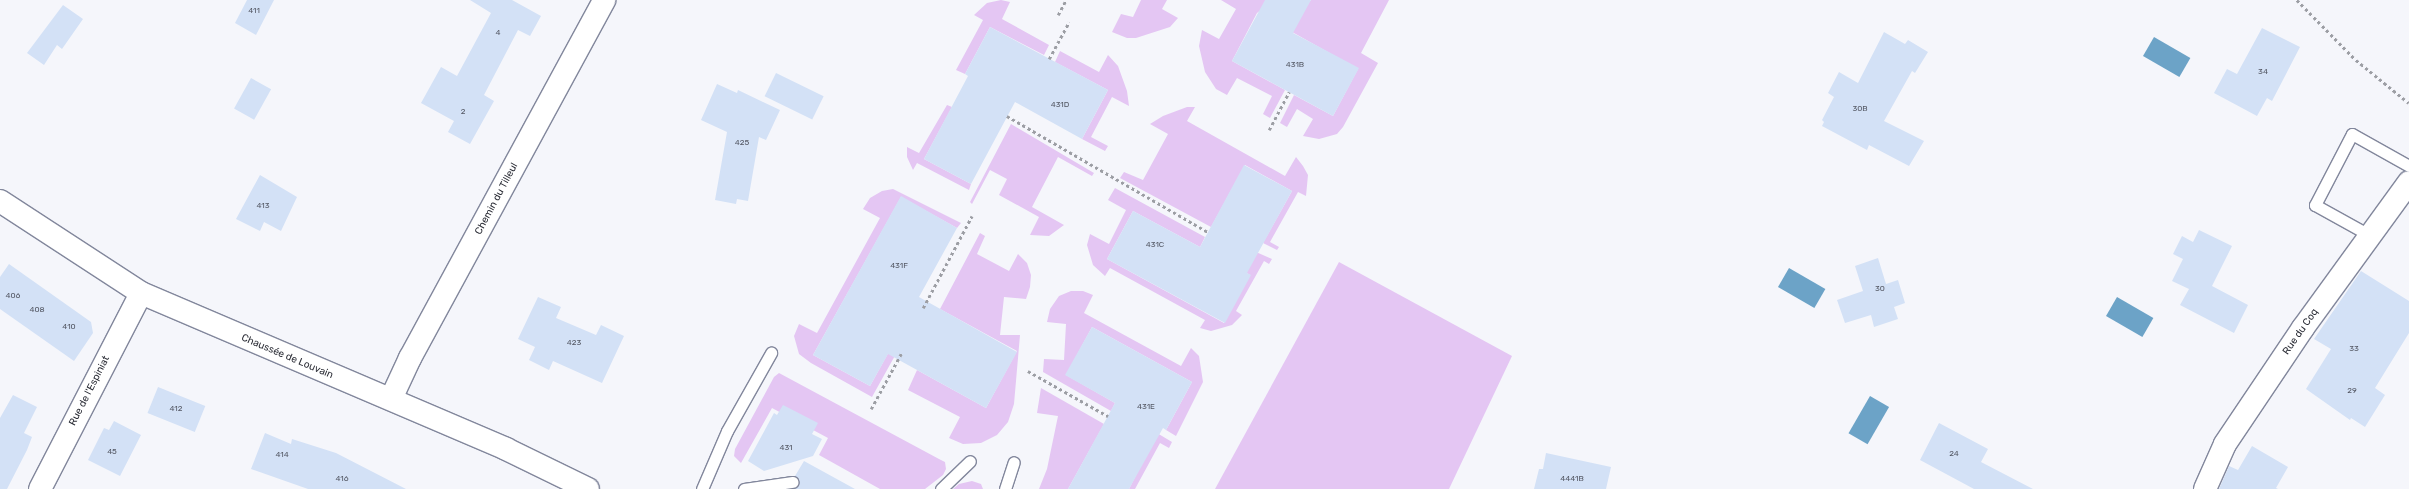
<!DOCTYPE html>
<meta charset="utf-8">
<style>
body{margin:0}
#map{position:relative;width:2409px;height:489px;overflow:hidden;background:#f5f6fb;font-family:Rubik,sans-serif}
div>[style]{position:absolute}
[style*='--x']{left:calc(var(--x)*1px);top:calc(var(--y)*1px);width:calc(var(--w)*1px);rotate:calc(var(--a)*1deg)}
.green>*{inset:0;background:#e4c6f3}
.water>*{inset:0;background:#6ca3c7;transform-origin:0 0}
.building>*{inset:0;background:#d3e1f6;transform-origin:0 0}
.path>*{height:2.5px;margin-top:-1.25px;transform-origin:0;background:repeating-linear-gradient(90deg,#9c9ea4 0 3px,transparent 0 6px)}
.roads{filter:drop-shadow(1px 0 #82879c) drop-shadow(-1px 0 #82879c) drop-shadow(0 1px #82879c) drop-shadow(0 -1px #82879c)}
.lane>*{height:11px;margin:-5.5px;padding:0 5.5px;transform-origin:5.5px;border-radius:5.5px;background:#fff}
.street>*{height:22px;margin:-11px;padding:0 11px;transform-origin:11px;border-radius:11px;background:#fff}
.secondary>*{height:22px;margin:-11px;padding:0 11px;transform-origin:11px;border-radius:11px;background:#fff}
span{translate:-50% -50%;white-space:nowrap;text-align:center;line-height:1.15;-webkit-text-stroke:3px #fff;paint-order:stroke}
.number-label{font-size:8px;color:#545864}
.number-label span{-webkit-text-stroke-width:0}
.street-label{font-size:10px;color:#292b34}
</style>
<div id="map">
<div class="green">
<div style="clip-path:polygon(1001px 0,1010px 2px,1002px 19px,1049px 45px,1044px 55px,990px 27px,965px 74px,956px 70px,983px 20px,974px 15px,987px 3px)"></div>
<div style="clip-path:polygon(1141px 0,1167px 0,1162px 9px,1178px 18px,1170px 27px,1136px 38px,1127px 38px,1112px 32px,1121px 14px,1133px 17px)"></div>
<div style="clip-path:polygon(1221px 0,1274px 0,1257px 13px,1232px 61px,1285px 90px,1270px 118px,1263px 114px,1272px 96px,1237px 78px,1227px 95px,1216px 89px,1205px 72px,1199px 46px,1202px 30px,1219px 39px,1236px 9px)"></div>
<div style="clip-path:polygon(1311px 0,1389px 0,1361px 53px,1378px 63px,1343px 127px,1337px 134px,1319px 139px,1303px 136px,1313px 119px,1297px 109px,1287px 127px,1280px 123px,1294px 95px,1333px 116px,1358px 69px,1285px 28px)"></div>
<div style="clip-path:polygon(1060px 51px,1099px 72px,1108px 55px,1118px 66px,1127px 91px,1129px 106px,1112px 97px,1091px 137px,1108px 146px,1105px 151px,1082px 139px,1108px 90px,1055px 62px)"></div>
<div style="clip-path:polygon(947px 105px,952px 107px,924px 159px,971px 184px,969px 190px,917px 163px,913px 170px,907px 157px,907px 147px,919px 153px)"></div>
<div style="clip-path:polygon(1187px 107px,1195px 107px,1187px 121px,1285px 176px,1296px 157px,1303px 166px,1308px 175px,1306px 196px,1298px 192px,1270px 242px,1279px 247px,1277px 250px,1263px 243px,1292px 191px,1245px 165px,1211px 227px,1120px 178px,1124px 172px,1143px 180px,1168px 134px,1150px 124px,1163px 116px)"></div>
<div style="clip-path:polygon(1011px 124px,1094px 173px,1092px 176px,1058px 157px,1032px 207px,1064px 225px,1049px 236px,1030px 235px,1039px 217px,999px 195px,1007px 179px,990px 170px,972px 204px,970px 202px)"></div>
<div style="clip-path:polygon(1115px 188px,1205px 237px,1200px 247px,1133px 211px,1107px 259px,1224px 323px,1250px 275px,1245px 272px,1256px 252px,1272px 259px,1269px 264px,1264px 261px,1236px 311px,1242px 315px,1232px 325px,1211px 331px,1200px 328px,1205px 320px,1110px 268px,1105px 276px,1093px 265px,1087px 245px,1090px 234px,1109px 244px,1126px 210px,1108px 200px)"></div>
<div style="clip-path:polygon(893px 189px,961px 223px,957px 228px,901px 197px,813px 355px,870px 386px,891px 348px,897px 352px,872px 397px,811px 363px,799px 354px,794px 336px,799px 324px,817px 333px,880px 218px,863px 209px,870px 198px,882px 191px)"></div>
<div style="clip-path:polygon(980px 233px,985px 236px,977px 254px,1009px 271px,1018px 254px,1027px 263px,1031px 275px,1030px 287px,1026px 299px,1004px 297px,1000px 335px,1020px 335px,1014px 404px,1008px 422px,997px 435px,981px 443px,963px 444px,949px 438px,960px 417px,908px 390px,917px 370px,986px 408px,1017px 351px,940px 309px)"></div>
<div style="clip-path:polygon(1339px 262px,1512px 356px,1449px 489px,1215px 489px)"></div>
<div style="clip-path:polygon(1071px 291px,1083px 291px,1093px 295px,1084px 313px,1181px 366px,1191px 348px,1199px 356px,1203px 382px,1176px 436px,1166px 430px,1192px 382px,1092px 327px,1066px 375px,1115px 403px,1111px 411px,1043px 372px,1044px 359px,1064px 360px,1066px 324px,1047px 322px,1050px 309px,1059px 296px)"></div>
<div style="clip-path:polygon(779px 373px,939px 459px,945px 462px,946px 469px,943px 475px,925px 489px,880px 489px,819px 455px,828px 438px,772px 408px,741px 463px,734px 456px,735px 449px,774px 377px)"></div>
<div style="clip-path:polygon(1041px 388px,1104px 424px,1068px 489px,1039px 489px,1047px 469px,1058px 416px,1037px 413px)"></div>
<div style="clip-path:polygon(1157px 433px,1172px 442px,1169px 448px,1160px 443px,1135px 489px,1129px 489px)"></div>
<div style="clip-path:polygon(972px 481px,981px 484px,983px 489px,953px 489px,959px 484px)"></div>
</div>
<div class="water">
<div style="left:2154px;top:37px;width:42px;height:22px;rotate:30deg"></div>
<div style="left:1789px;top:268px;width:42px;height:22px;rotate:30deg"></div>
<div style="left:2117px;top:297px;width:42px;height:22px;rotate:30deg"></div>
<div style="left:1870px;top:396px;width:22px;height:43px;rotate:30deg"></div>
</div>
<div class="building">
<div style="clip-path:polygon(247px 0,274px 0,256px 35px,235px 23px)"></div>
<div style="clip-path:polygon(470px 0,512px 0,541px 16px,530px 36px,518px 30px,484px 95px,494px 101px,470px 144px,448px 132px,454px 121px,421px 103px,441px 67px,457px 76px,491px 13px)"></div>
<div style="clip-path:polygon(1265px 0,1311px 0,1293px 33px,1359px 68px,1333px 116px,1232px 61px)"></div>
<div style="clip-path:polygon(63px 5px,83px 19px,62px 49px,57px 45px,44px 65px,27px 53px)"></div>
<div style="clip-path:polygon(990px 27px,1108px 90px,1082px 139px,1015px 102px,971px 184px,924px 159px,968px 76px,965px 74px)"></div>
<div style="clip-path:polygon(2262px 28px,2300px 47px,2272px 101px,2267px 98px,2257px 116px,2214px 93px,2227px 69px,2237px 74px)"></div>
<div style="clip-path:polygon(1884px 32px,1905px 44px,1908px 40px,1928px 52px,1915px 73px,1912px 71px,1884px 121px,1924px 141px,1909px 166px,1869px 145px,1867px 150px,1822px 126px,1824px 122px,1822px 120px,1834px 97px,1828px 93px,1839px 72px,1858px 83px)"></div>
<div style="left:776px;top:73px;width:53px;height:26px;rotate:26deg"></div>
<div style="left:251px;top:78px;width:23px;height:35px;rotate:29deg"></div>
<div style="clip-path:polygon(717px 84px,737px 93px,738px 90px,780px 110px,766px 140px,759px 137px,748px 201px,737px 199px,736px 204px,715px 200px,727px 132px,701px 120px)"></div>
<div style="clip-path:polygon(1244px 165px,1292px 191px,1247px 273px,1251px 275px,1225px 323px,1107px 259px,1133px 211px,1200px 247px)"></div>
<div style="clip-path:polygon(260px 175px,297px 197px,281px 231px,264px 222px,260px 231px,236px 219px)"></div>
<div style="clip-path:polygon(901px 196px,957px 228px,919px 297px,1017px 352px,986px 408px,888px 354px,870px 386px,813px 355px)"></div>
<div style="clip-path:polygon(2199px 230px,2232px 246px,2212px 286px,2248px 305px,2234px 333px,2180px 305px,2189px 289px,2172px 281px,2183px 259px,2173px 254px,2182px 236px,2193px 242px)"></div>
<div style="clip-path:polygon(1878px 258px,1886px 284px,1898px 280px,1905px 303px,1894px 307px,1898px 319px,1874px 327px,1871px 315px,1845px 323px,1837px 300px,1863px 291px,1855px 266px)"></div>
<div style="clip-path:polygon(9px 264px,91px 322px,93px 333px,74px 361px,0 309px,0 277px)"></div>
<div style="clip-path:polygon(2361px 271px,2409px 301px,2409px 333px,2375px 388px,2385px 395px,2365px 427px,2351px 418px,2350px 420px,2306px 389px,2331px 349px,2314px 339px)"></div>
<div style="clip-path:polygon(538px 297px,561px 307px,556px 318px,596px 335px,601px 325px,624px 336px,602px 383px,553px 361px,549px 370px,529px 360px,535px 347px,518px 339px)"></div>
<div style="clip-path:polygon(1092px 327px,1192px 382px,1166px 430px,1163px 428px,1129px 489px,1068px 489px,1115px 403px,1065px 375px)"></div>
<div style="left:158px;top:387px;width:51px;height:28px;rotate:22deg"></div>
<div style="clip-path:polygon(13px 395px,37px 407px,24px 433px,32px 437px,27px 450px,7px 489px,0 489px,0 418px)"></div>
<div style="clip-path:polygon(783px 405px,818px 423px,812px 434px,822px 439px,813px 456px,764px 471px,748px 461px,774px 413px,777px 415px)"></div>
<div style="clip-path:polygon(114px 421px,141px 435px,120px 476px,88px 460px,104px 428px,109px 430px)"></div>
<div style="clip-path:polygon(1939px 423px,1988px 449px,1981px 462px,2033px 489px,1974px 489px,1920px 460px)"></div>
<div style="clip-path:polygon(265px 433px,291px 444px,292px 439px,336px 453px,406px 489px,308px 489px,251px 469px)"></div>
<div style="clip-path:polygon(2252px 446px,2288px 467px,2276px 488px,2278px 489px,2219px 489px,2229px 466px,2238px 470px)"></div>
<div style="clip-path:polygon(1546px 453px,1611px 467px,1606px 489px,1534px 489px,1539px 469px,1543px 469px)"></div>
<div style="clip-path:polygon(804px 461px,855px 489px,793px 489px,799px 484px,795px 476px)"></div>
</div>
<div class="path">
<div style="--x:2297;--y:0;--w:84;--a:45.5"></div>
<div style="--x:2356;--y:60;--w:68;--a:39.1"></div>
<div style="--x:1058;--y:15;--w:17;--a:-62"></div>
<div style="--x:1049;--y:59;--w:42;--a:-61.6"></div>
<div style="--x:1007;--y:116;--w:232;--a:30"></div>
<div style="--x:1269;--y:130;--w:43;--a:-62.2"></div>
<div style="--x:923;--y:308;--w:104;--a:-62"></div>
<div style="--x:1028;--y:371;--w:92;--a:29.4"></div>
<div style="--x:871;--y:409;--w:63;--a:-61.4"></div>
</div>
<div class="roads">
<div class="lane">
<div style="--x:2371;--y:236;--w:64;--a:-151"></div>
<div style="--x:2315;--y:205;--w:80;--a:-62.5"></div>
<div style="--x:2352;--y:134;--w:65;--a:29.3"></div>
<div style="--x:702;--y:489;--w:63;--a:-66.7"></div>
<div style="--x:727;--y:431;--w:90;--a:-60.6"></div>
<div style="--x:744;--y:489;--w:49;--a:-8.3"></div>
<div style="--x:941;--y:489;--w:40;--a:-44"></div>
<div style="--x:1005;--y:489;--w:28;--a:-72"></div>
</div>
<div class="street">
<div style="--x:391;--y:399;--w:45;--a:-65.1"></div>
<div style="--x:410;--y:358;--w:407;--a:-61.5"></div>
<div style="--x:40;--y:489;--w:220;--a:-62.7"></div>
<div style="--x:2205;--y:489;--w:49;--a:-66"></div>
<div style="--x:2225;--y:444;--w:140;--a:-56.1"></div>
<div style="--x:2303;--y:328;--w:180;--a:-54"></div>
</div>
<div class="secondary">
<div style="--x:0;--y:201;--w:168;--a:33.1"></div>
<div style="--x:141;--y:293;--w:397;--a:23.1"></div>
<div style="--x:506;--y:449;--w:91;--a:26"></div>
</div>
</div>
<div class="number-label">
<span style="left:254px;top:11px">411</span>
<span style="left:498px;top:33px">4</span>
<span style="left:1295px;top:65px">431B</span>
<span style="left:2263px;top:72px">34</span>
<span style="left:1060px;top:105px">431D</span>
<span style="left:1860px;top:109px">30B</span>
<span style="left:463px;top:112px">2</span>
<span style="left:742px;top:143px">425</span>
<span style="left:263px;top:206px">413</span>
<span style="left:1155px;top:245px">431C</span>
<span style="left:899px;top:266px">431F</span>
<span style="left:1880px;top:289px">30</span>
<span style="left:13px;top:296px">406</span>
<span style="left:37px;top:310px">408</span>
<span style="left:69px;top:327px">410</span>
<span style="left:574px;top:343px">423</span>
<span style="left:2354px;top:349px">33</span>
<span style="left:2352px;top:391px">29</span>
<span style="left:1146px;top:407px">431E</span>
<span style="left:176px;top:409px">412</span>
<span style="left:786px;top:448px">431</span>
<span style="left:112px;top:452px">45</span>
<span style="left:1954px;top:454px">24</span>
<span style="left:282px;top:455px">414</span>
<span style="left:342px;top:479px">416</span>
<span style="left:1572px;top:479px">4441B</span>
</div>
<div class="street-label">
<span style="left:497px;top:199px;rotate:-62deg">Chemin du Tilleul</span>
<span style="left:2301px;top:332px;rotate:-55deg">Rue du Coq</span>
<span style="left:287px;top:357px;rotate:23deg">Chaussée de Louvain</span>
<span style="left:90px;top:391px;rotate:-63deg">Rue de l'Espiniat</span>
</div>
</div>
